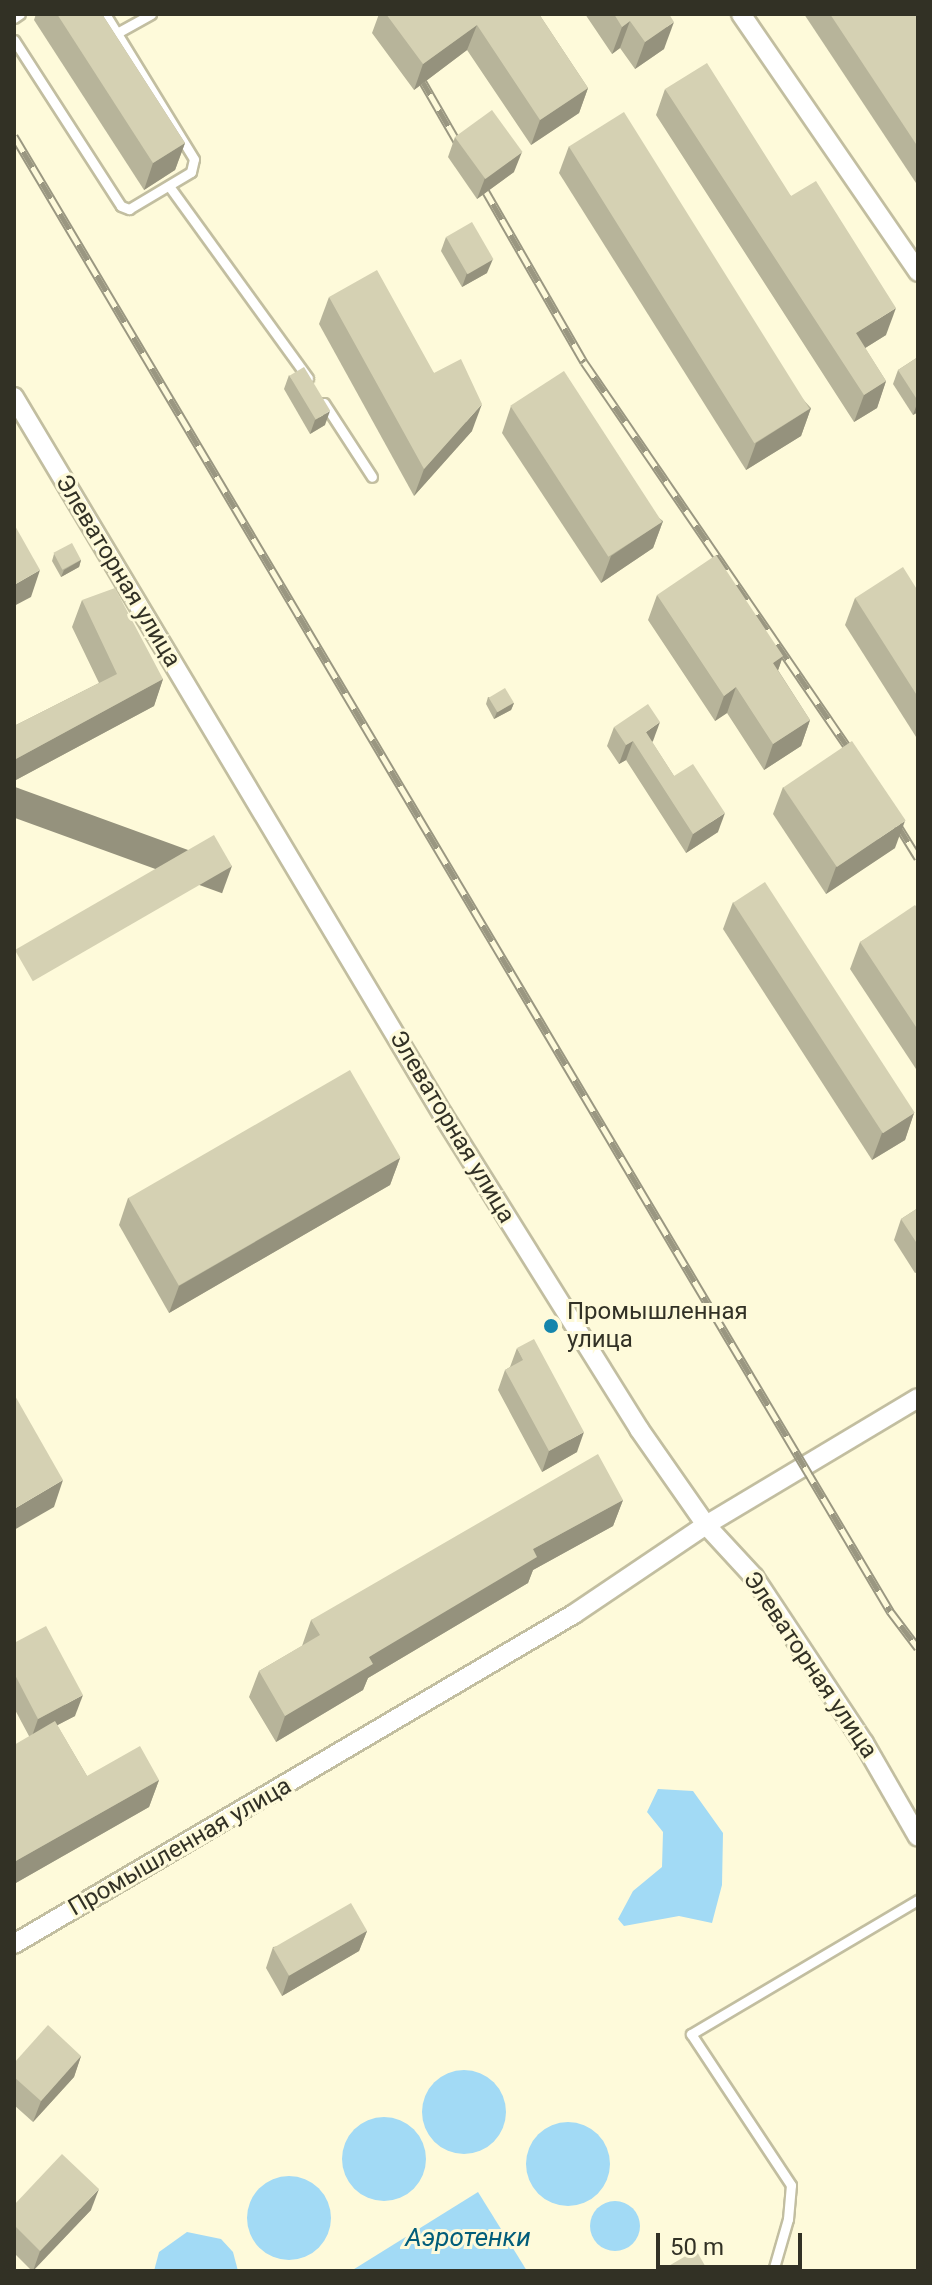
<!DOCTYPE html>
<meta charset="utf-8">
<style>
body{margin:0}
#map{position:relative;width:932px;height:2285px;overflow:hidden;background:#fefada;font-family:Roboto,sans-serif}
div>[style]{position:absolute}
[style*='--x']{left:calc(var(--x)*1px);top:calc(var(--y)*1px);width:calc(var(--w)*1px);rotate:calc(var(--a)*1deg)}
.water>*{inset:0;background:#a2daf5}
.round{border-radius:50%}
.roads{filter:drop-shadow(2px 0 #c2bea0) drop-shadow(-2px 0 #c2bea0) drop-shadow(0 2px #c2bea0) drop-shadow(0 -2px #c2bea0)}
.service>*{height:9px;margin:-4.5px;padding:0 4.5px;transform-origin:4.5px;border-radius:4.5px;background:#fff}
.minor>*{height:18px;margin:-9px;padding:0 9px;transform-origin:9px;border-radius:9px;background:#fff}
.rail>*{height:9px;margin-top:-4.5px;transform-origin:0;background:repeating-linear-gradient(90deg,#fefada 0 18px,#9a9781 0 36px);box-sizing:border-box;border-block:2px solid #9a9781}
.wall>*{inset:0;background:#b7b49a}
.shaded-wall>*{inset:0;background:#95927d;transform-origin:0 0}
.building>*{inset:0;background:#d5d1b3;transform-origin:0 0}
.dots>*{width:22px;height:22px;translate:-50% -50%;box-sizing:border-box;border:4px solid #fefada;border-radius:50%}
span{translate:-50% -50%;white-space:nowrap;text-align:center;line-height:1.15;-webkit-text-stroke:6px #fefada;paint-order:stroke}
.street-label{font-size:24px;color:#323125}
.poi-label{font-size:24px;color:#323125}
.left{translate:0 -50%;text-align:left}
.water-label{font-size:26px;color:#025d7a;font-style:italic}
.frame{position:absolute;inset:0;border:16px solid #323125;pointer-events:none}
.scale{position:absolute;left:656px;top:2233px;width:146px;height:36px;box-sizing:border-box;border:4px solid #323125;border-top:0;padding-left:10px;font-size:24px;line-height:28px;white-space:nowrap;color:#323125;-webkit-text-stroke:6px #fefada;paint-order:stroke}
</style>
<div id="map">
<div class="water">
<div style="clip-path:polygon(658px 1789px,693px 1791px,723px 1833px,722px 1885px,712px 1923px,679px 1916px,624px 1926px,618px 1919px,633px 1891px,662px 1867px,663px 1832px,647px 1812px)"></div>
<div class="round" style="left:422px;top:2070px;width:84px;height:84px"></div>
<div class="round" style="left:342px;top:2117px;width:84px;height:84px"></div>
<div class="round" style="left:526px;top:2122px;width:84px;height:84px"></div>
<div class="round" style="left:247px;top:2176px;width:84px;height:84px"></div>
<div style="clip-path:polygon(478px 2192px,527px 2271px,351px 2271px)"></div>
<div class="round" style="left:590px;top:2201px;width:50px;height:50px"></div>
<div style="clip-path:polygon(187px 2232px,221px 2239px,233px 2252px,238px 2271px,154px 2271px,159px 2252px)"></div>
</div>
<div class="roads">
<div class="service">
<div style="--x:14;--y:18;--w:7;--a:-34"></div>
<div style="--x:117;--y:33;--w:39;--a:-29"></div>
<div style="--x:14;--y:40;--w:197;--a:57.2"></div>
<div style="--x:121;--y:206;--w:9;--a:21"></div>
<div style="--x:129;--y:209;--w:72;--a:-30.8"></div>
<div style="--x:191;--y:172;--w:13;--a:-77"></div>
<div style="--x:194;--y:159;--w:170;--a:-121.5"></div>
<div style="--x:169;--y:186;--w:237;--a:54.1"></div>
<div style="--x:324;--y:403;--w:88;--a:57"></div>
<div style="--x:773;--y:2271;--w:54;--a:-73.9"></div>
<div style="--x:788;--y:2219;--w:34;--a:-85"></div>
<div style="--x:791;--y:2185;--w:181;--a:-123.5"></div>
<div style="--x:691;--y:2034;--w:264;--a:-30.6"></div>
</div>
<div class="minor">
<div style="--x:741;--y:14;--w:313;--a:55.5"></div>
<div style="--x:14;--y:397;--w:836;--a:59.14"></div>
<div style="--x:443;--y:1115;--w:370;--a:58"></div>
<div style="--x:639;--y:1429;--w:117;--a:55.1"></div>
<div style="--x:706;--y:1525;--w:71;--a:47.3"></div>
<div style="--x:754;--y:1577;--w:199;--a:56.5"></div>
<div style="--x:864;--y:1743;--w:108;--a:60.1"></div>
<div style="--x:14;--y:1944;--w:650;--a:-30.51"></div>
<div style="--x:574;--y:1614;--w:159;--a:-34"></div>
<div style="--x:706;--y:1525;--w:247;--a:-30.9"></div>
</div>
</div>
<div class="rail">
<div style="--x:412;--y:63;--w:345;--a:60.1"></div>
<div style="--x:584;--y:362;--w:486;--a:55.6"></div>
<div style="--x:14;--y:136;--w:1716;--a:59.29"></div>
<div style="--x:890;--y:1611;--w:46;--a:52.9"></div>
<div style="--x:889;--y:811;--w:55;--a:58.3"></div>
</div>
<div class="wall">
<div style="clip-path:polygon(36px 14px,102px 14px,185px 143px,175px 170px,144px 190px,34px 20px)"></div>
<div style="clip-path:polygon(379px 14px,539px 14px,588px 88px,579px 113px,531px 145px,467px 50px,414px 90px,372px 33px)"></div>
<div style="clip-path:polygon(585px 14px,669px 14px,664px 49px,635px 69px,620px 48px,612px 54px)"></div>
<div style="clip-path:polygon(804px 14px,918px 14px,918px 186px)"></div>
<div style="clip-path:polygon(665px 89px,791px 196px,886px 335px,865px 348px,886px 381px,877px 408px,854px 422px,656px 115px)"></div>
<div style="clip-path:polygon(455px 137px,514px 172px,477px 199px,448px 157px)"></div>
<div style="clip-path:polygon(569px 146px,811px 408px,801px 436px,746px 470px,559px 173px)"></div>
<div style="clip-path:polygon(446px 237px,487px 273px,462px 287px,441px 251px)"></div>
<div style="clip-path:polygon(329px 297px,434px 373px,472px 431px,414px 496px,319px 324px)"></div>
<div style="clip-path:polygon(918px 357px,918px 412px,913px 415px,893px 384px,898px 370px)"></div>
<div style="clip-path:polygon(289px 375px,325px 425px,310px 434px,284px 389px)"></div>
<div style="clip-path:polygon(511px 406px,663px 521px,653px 548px,601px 583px,502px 433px)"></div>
<div style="clip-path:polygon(54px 554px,81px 560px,79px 567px,61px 577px,52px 561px)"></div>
<div style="clip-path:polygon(918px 591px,918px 740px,845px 625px,855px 598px)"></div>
<div style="clip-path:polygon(657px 595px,783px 656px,778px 670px,810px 720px,801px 746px,764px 770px,727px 713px,715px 721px,648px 620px)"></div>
<div style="clip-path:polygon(82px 600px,163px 679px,154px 706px,14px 781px,14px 726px,99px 683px,72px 627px)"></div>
<div style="clip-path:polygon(488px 697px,514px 703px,511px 710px,494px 719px,486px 704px)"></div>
<div style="clip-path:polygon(614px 727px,653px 741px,652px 742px,674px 776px,718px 832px,686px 853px,626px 760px,619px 764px,607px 746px)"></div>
<div style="clip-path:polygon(783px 787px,895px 848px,826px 894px,773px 814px)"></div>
<div style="clip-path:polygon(733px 902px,914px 1113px,905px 1140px,872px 1160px,723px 929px)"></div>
<div style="clip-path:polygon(918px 909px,918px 1072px,850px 969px,860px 942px)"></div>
<div style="clip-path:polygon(400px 1158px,390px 1185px,169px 1313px,119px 1225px,128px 1198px)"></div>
<div style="clip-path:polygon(918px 1208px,918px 1272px,915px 1273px,894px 1240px,901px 1219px)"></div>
<div style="clip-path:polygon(517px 1348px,577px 1452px,542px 1472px,498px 1390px,505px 1370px,510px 1367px)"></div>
<div style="clip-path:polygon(623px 1500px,613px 1526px,533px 1570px,528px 1583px,368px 1678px,363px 1690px,276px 1742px,249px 1697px,259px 1671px,302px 1646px,311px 1620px)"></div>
<div style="clip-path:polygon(14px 1643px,75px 1716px,57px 1725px,87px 1776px,159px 1780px,149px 1807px,14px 1884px,29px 1736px,14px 1708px)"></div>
<div style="clip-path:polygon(367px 1931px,359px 1951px,282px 1996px,266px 1968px,273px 1947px)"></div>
<div style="clip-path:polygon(81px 2056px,74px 2077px,33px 2122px,14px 2105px,14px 2063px)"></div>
<div style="clip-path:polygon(14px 2205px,91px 2210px,32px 2271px,14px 2253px)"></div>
</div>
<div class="shaded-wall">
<div style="clip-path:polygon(630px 21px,620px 48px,612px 54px,622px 27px)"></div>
<div style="clip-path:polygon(674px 22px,664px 49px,635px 69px,645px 42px)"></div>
<div style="clip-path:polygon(477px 25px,467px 50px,414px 90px,423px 64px)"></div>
<div style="clip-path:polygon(588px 88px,579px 113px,531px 145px,540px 120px)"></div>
<div style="clip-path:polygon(185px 143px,175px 170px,144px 190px,153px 163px)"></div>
<div style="clip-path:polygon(522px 152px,514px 172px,477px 199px,485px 178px)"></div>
<div style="clip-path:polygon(493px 259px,487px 273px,462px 287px,467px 273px)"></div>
<div style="clip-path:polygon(896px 308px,886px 335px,846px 360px,856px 333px)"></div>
<div style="clip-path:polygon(886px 381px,877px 408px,854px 422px,864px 395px)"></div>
<div style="clip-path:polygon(918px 401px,918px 412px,913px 415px)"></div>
<div style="clip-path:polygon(482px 404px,472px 431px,414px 496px,424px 469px)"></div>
<div style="clip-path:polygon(811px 408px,801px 436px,746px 470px,756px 443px)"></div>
<div style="clip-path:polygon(330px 411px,325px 425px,310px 434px,315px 420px)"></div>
<div style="clip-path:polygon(663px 521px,653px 548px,601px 583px,611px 556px)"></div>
<div style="clip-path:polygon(81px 560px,79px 567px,61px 577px,64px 570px)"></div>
<div style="clip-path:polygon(40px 570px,31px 597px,14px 606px,14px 585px)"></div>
<div style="clip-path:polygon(783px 656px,774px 682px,773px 663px)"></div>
<div style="clip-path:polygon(163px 679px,154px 706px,14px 781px,14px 760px)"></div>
<div style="clip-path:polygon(736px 687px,727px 713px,715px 721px,724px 696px)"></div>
<div style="clip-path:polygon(514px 703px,511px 710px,494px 719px,497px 712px)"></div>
<div style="clip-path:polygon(810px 720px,801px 746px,764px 770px,773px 744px)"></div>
<div style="clip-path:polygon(660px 722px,653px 741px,639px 751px,646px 732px)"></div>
<div style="clip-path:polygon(633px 741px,626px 760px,619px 764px,626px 745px)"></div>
<div style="clip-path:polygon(725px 813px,718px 832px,686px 853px,693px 834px)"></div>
<div style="clip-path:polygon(905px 821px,895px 848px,826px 894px,836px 867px)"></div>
<div style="left:232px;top:866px;width:29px;height:251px;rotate:110deg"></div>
<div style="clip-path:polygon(914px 1113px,905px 1140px,872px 1160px,882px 1133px)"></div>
<div style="clip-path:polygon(400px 1158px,390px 1185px,169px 1313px,179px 1286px)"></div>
<div style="clip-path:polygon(584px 1432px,577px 1452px,542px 1472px,549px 1451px)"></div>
<div style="clip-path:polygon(63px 1480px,54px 1507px,14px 1530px,14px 1509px)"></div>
<div style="clip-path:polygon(623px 1500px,613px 1526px,533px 1570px,528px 1583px,368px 1678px,363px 1690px,276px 1742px,285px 1716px,369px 1657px,533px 1549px)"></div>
<div style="clip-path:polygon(83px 1695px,75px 1716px,31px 1739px,38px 1719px)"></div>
<div style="clip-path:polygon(159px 1780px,149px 1807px,14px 1884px,14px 1862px)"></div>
<div style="clip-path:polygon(367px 1931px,359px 1951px,282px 1996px,289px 1975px)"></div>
<div style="clip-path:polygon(81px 2056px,74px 2077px,33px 2122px,41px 2101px)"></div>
<div style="clip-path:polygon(99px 2189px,91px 2210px,33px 2271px,40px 2251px)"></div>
</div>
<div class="building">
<div style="clip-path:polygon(57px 14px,102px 14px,185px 143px,153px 163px)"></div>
<div style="clip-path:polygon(386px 14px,539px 14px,588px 88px,540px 120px,477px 25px,423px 64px)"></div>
<div style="clip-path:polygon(614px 14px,669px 14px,674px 22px,645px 42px,630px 21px,622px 27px)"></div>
<div style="clip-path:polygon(830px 14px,918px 14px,918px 147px)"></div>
<div style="clip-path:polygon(707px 63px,791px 196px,816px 181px,896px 308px,856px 333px,886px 381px,864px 395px,665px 89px)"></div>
<div style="left:492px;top:110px;width:52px;height:46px;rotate:54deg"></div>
<div style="left:624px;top:112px;width:350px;height:65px;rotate:58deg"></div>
<div style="left:472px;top:222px;width:43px;height:30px;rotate:60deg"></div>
<div style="clip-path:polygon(377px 270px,434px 373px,461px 359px,482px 404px,424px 469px,329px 297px)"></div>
<div style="clip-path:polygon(918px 357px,918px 401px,898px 370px)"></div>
<div style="left:304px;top:367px;width:51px;height:17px;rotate:59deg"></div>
<div style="left:564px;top:371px;width:180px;height:64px;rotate:57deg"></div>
<div style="clip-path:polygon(14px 524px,40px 570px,14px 585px)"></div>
<div style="left:72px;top:543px;width:19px;height:21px;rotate:62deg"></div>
<div style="clip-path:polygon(716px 555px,783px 656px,773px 663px,810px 720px,773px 744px,736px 687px,724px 696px,657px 595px)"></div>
<div style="clip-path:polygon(903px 567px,918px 591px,918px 697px,855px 598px)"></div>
<div style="clip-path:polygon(115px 588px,163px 679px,14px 760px,14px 726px,117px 674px,82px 600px)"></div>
<div style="left:505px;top:688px;width:17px;height:19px;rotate:59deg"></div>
<div style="clip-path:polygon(648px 704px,660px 722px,646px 732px,674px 776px,693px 764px,725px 813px,693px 834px,633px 741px,626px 745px,614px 727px)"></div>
<div style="left:852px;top:741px;width:96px;height:83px;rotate:56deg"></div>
<div style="left:214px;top:835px;width:36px;height:230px;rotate:60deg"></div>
<div style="left:765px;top:882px;width:275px;height:38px;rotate:57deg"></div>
<div style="clip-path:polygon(915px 905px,918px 909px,918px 1030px,860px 942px)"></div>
<div style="left:350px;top:1070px;width:101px;height:256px;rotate:60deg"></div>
<div style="clip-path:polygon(918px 1208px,918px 1245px,901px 1219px)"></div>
<div style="clip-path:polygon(534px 1339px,584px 1432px,549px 1451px,505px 1370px,523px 1360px,517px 1348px)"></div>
<div style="clip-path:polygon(14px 1394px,63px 1480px,14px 1509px)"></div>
<div style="clip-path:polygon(598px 1454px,623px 1500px,533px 1549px,537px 1557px,369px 1657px,373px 1664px,285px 1716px,259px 1671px,320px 1635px,311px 1620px)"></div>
<div style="clip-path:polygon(46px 1626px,83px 1695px,38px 1719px,14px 1673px,14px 1643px)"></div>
<div style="clip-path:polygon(55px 1721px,87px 1776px,140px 1746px,159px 1780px,14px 1862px,14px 1745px)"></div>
<div style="left:351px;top:1903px;width:32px;height:90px;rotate:60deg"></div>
<div style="clip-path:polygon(48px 2025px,81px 2056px,41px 2101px,14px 2077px,14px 2063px)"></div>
<div style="clip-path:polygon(62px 2154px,99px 2189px,40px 2251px,14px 2225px,14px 2205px)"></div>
<div style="clip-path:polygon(696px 2250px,708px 2271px,660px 2271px)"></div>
</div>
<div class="dots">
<div style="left:551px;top:1326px;background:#1585ac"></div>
</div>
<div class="street-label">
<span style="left:118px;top:571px;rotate:59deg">Элеваторная улица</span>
<span style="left:452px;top:1127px;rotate:59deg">Элеваторная улица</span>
<span style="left:810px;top:1665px;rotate:56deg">Элеваторная улица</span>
<span style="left:180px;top:1847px;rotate:-30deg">Промышленная улица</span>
</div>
<div class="poi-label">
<span class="left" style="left:567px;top:1326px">Промышленная<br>улица</span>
</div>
<div class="water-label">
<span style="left:468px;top:2238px">Аэротенки</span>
</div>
<div class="frame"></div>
<div class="scale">50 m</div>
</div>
